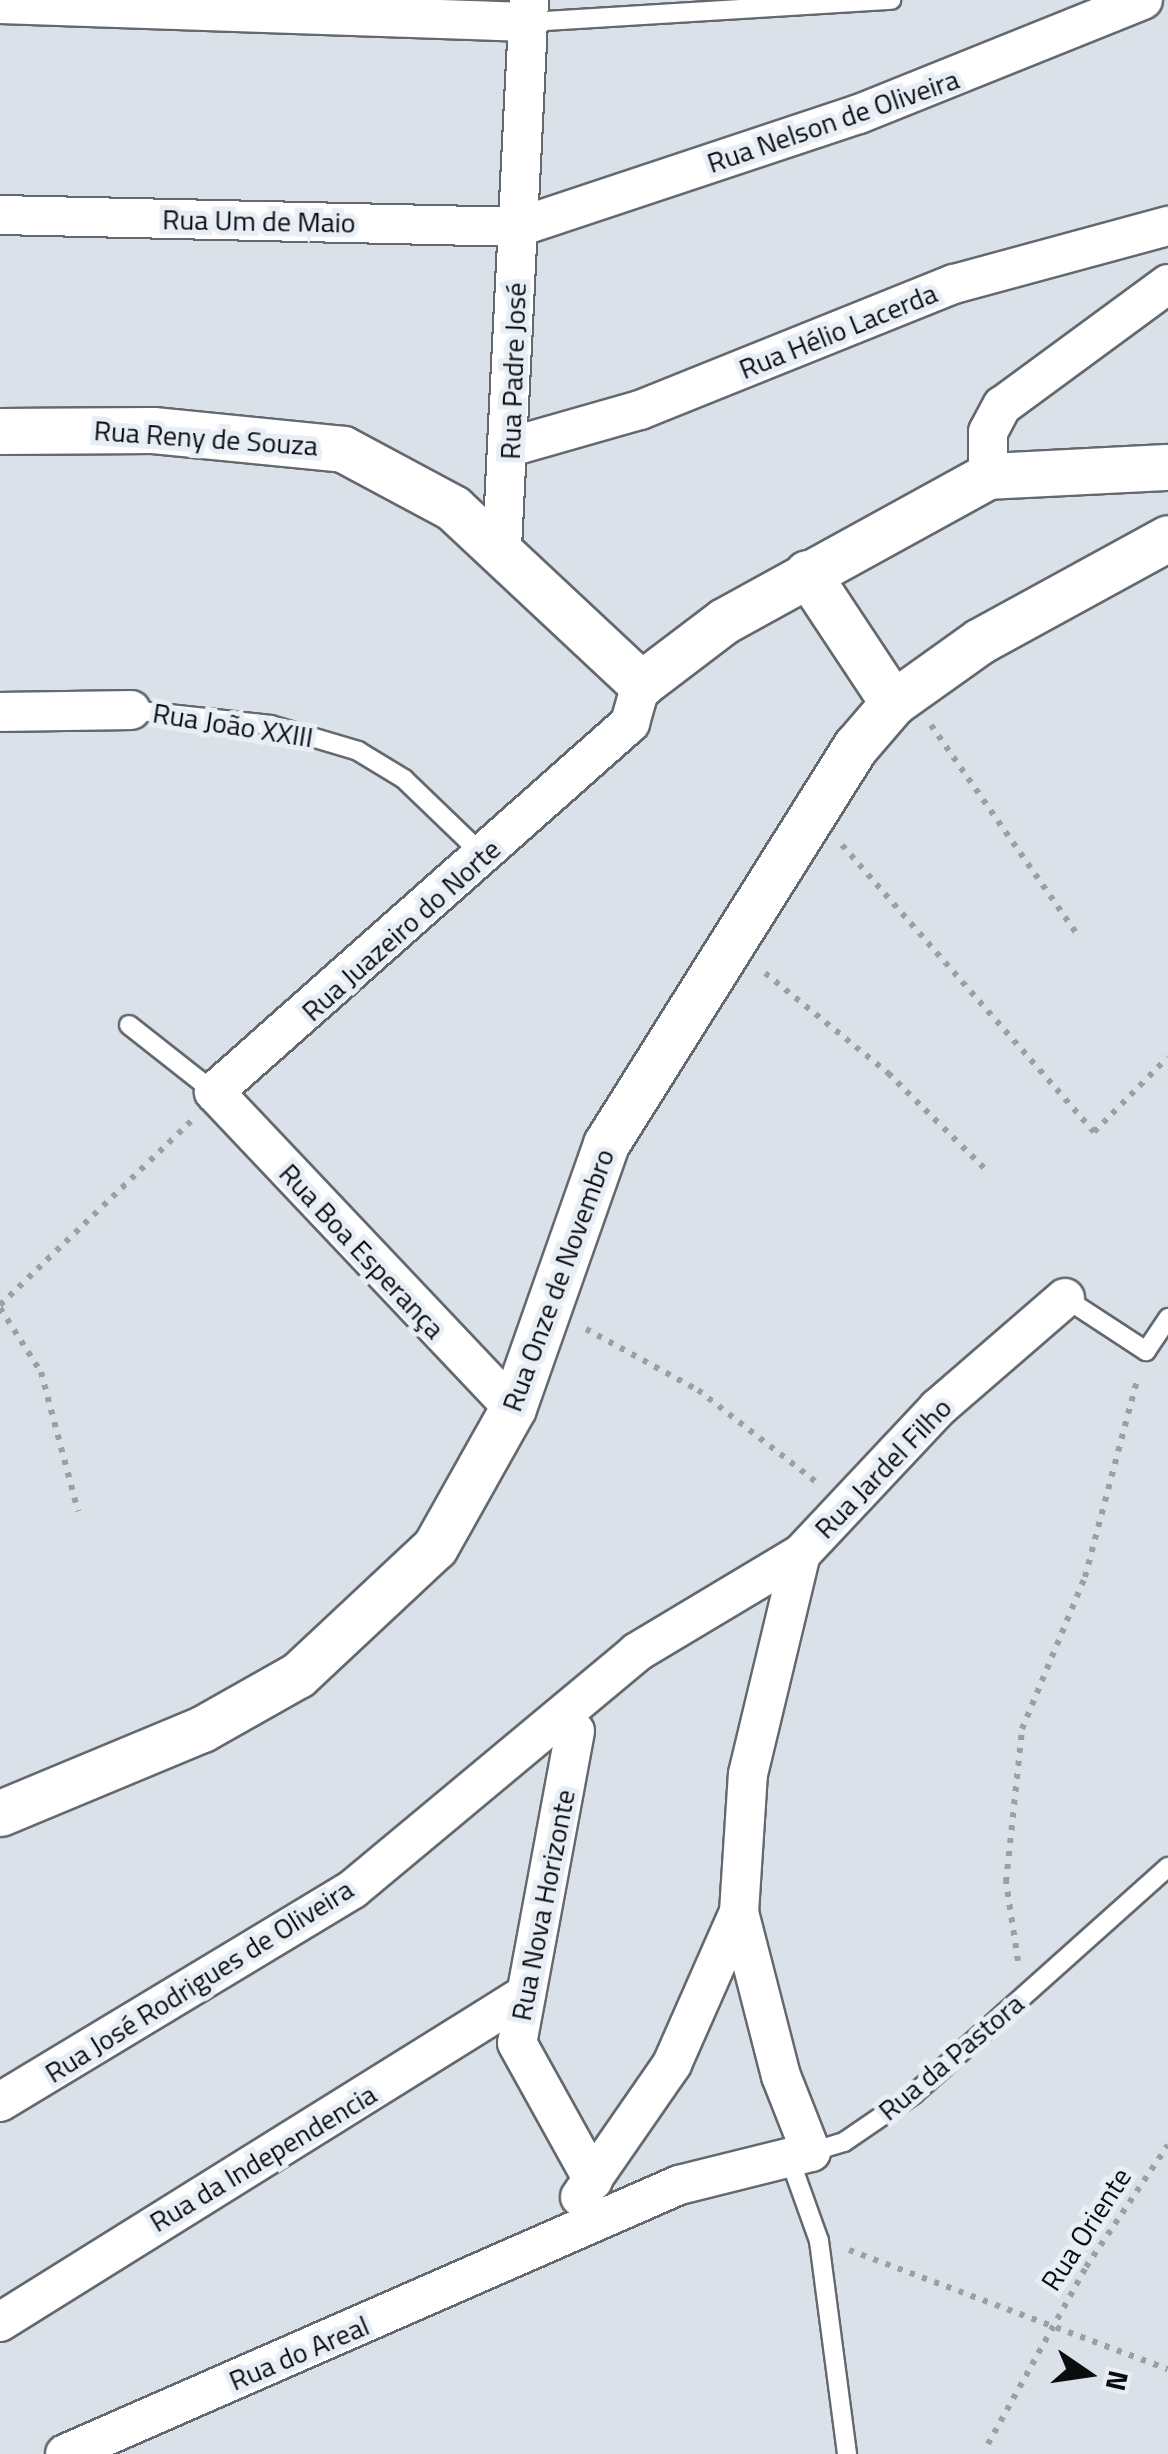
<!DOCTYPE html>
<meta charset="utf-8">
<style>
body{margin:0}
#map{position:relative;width:1168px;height:2454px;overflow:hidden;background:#dbe1e8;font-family:"Titillium Web",sans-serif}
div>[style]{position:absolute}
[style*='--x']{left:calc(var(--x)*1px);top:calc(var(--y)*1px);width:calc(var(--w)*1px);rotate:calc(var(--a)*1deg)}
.path>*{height:6px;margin-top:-3px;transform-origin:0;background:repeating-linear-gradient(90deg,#9ba0a6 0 5px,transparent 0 13px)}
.roads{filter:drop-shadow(2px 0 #64696f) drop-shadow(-2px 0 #64696f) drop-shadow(0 2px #64696f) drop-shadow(0 -2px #64696f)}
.service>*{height:18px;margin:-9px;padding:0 9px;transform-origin:9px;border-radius:9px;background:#fff}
.minor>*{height:38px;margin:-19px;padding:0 19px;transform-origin:19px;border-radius:19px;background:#fff}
.tertiary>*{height:45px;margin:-22.5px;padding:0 22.5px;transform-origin:22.5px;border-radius:22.5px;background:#fff}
span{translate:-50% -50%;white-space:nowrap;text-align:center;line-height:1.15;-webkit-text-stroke:10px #e8eef5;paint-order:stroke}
.street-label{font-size:28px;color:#0a0c0e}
.north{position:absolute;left:1038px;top:2324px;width:100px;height:100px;-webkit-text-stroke:8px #e8eef5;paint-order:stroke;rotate:103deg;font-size:28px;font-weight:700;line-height:40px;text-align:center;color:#0a0c0e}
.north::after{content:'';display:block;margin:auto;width:35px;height:45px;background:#0a0c0e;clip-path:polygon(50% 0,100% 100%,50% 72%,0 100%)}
</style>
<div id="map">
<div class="path">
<div style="--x:931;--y:725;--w:254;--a:55.1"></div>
<div style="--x:842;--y:845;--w:382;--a:48.7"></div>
<div style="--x:1094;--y:1132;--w:105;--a:-45.4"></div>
<div style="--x:765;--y:973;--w:159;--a:39.1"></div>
<div style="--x:888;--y:1073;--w:135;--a:44.7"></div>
<div style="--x:0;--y:1305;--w:267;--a:-43.9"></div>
<div style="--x:0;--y:1308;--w:76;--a:57.4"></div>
<div style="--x:41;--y:1372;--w:144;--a:75.1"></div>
<div style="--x:586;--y:1329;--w:128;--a:28.6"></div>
<div style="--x:698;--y:1390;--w:150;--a:37.9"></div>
<div style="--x:1018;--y:1961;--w:80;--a:-98.6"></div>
<div style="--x:1006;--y:1882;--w:154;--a:-84"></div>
<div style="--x:1022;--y:1729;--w:165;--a:-67.5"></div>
<div style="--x:1085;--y:1577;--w:208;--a:-75.2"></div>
<div style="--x:849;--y:2250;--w:340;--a:20.5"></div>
<div style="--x:988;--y:2444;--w:202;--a:-61"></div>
<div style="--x:1086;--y:2267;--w:147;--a:-56.1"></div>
</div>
<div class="roads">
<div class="service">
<div style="--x:529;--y:22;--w:363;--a:-3.5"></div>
<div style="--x:131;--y:710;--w:141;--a:6.1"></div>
<div style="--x:271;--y:725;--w:91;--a:16.6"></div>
<div style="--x:358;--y:751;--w:54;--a:31.3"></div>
<div style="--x:404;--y:779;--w:110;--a:43.9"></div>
<div style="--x:129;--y:1025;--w:108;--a:38.2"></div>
<div style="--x:1065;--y:1298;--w:97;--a:33.2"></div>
<div style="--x:1146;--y:1351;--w:40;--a:-56"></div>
<div style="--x:811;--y:2152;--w:34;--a:-17"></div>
<div style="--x:844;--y:2142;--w:85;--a:-34.4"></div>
<div style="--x:914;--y:2094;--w:341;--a:-41.8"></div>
<div style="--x:789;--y:2157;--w:89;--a:70.3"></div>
<div style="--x:819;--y:2241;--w:215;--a:82.5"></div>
</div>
<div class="minor">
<div style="--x:0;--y:4;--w:529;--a:1.95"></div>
<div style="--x:0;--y:215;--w:519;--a:1.32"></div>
<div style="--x:519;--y:227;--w:358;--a:-18.4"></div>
<div style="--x:859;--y:114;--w:306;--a:-21.9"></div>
<div style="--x:510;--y:447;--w:135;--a:-15.9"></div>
<div style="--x:640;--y:410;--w:338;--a:-21.9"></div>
<div style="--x:954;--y:284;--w:222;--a:-15.2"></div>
<div style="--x:988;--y:476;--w:44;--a:-90"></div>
<div style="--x:988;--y:432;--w:30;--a:-62"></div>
<div style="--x:1002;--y:406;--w:206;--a:-36.3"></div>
<div style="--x:502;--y:547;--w:548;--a:-87.17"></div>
<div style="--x:0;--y:712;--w:131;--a:-0.9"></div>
<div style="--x:513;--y:1408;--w:435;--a:-133.4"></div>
<div style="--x:214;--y:1092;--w:556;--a:-41.57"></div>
<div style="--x:630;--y:723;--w:41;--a:-74.2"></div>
<div style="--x:575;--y:1731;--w:317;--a:100.5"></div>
<div style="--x:517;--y:2043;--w:157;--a:61"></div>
<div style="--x:0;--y:2102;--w:412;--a:-31.1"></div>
<div style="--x:353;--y:1889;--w:370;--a:-39.8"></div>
<div style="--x:637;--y:1652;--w:191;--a:-30.9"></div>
<div style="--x:801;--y:1554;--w:200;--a:-46.8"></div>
<div style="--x:938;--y:1408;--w:168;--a:-40.9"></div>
<div style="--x:580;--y:2197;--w:162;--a:-55.3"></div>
<div style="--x:672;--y:2064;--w:166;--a:-66.2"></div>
<div style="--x:0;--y:2322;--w:620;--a:-31.95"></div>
<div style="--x:65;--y:2454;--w:670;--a:-23.66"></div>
<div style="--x:679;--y:2185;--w:136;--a:-14"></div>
<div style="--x:811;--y:2152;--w:82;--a:-111.5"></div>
<div style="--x:781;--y:2076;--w:169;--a:-104.4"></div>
<div style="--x:739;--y:1912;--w:138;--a:-86.3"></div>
<div style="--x:748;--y:1774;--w:226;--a:-76.5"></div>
</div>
<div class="tertiary">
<div style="--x:0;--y:431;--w:153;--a:-0.4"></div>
<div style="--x:153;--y:430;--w:191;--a:5.7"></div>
<div style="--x:343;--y:449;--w:125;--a:28.2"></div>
<div style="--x:453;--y:508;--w:258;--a:43.1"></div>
<div style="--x:641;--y:684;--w:104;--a:-37.2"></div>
<div style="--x:724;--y:621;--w:301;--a:-28.8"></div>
<div style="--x:988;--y:476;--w:180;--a:-2.9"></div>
<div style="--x:807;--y:573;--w:156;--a:56.5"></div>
<div style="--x:0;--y:1813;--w:219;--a:-22.6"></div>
<div style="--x:202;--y:1729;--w:110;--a:-29.4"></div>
<div style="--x:298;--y:1675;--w:187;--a:-43.1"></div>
<div style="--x:435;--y:1547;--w:159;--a:-60.7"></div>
<div style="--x:513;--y:1408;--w:280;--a:-70.6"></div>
<div style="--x:606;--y:1144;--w:470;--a:-57.9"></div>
<div style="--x:856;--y:746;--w:57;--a:-49.3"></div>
<div style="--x:893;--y:703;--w:107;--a:-35.5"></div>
<div style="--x:980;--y:641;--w:214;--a:-28.7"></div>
</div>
</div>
<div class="street-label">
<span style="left:833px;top:121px;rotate:-19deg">Rua Nelson de Oliveira</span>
<span style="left:259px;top:221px;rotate:1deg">Rua Um de Maio</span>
<span style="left:838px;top:331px;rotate:-22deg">Rua Hélio Lacerda</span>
<span style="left:513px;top:371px;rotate:-88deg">Rua Padre José</span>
<span style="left:206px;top:438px;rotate:4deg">Rua Reny de Souza</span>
<span style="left:233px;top:725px;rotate:9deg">Rua João XXIII</span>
<span style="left:401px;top:930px;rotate:-42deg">Rua Juazeiro do Norte</span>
<span style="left:362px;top:1251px;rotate:47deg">Rua Boa Esperança</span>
<span style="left:558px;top:1280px;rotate:-70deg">Rua Onze de Novembro</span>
<span style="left:883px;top:1468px;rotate:-46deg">Rua Jardel Filho</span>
<span style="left:543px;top:1905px;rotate:-79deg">Rua Nova Horizonte</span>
<span style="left:199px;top:1981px;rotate:-32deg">Rua José Rodrigues de Oliveira</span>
<span style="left:951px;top:2057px;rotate:-40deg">Rua da Pastora</span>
<span style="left:263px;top:2158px;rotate:-31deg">Rua da Independencia</span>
<span style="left:1086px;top:2229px;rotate:-57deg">Rua Oriente</span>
<span style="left:299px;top:2353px;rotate:-23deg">Rua do Areal</span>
</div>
<div class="north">N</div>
</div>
